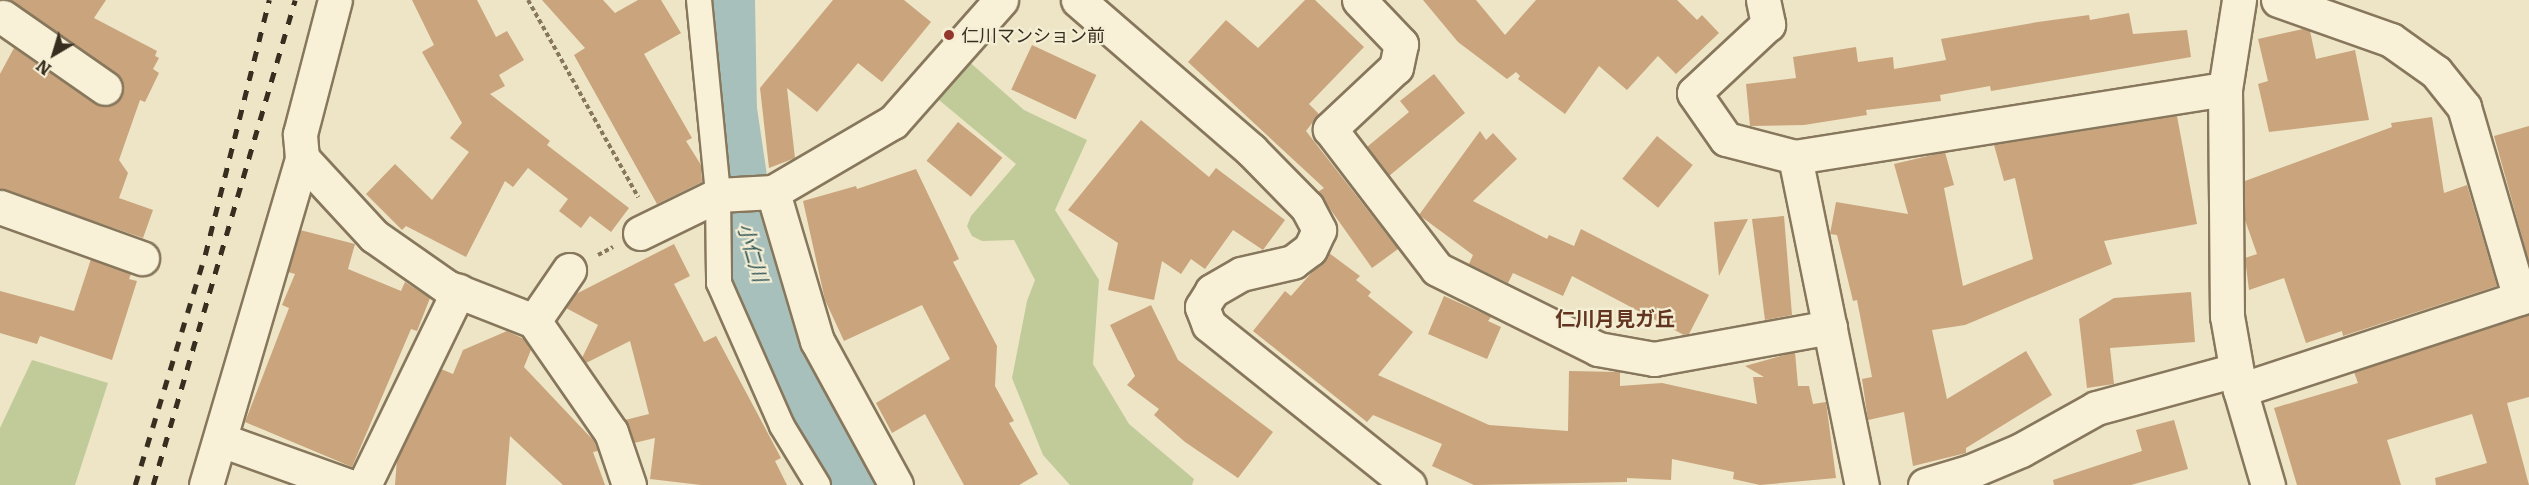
<!DOCTYPE html>
<meta charset="utf-8">
<style>
body{margin:0}
#map{position:relative;width:2529px;height:485px;overflow:hidden;background:#ede5c5;font-family:Literata,"Noto Sans JP",serif}
div>[style]{position:absolute}
[style*='--x']{left:calc(var(--x)*1px);top:calc(var(--y)*1px);width:calc(var(--w)*1px);rotate:calc(var(--a)*1deg)}
.green>*{inset:0;background:#c0cb99}
.river>*{height:58px;margin:-29px;padding:0 29px;transform-origin:29px;border-radius:29px;background:#a7c0bb}
.building>*{inset:0;background:#c9a47d;transform-origin:0 0}
.path>*{height:4px;margin-top:-2px;transform-origin:0;background:repeating-linear-gradient(90deg,#87775c 0 4.5px,transparent 0 7.5px)}
.roads{filter:drop-shadow(2px 0 #87775c) drop-shadow(-2px 0 #87775c) drop-shadow(0 2px #87775c) drop-shadow(0 -2px #87775c)}
.pedestrian>*{height:24px;margin:-12px;padding:0 12px;transform-origin:12px;border-radius:12px;background:#f8f1d8}
.minor>*{height:33px;margin:-16.5px;padding:0 16.5px;transform-origin:16.5px;border-radius:16.5px;background:#f8f1d8}
.rail>*{height:4.5px;margin-top:-2.25px;transform-origin:0;background:repeating-linear-gradient(90deg,#382e1f 0 10px,transparent 0 20px)}
.dots>*{width:16px;height:16px;translate:-50% -50%;box-sizing:border-box;border:3px solid #f4eed5;border-radius:50%}
span{translate:-50% -50%;white-space:nowrap;text-align:center;line-height:1.15;-webkit-text-stroke:4.5px #f4eed5;paint-order:stroke}
.poi-label{font-size:18px;color:#382e1f}
.left{translate:0 -50%;text-align:left}
.water-label{font-size:20px;color:#2f5657;font-style:italic}
.neighbourhood-label{font-size:20px;color:#633520;font-weight:700}
.north{position:absolute;left:24px;top:24px;width:60px;height:60px;-webkit-text-stroke:4px #f4eed5;paint-order:stroke;rotate:218deg;font-size:16px;font-weight:700;line-height:24px;text-align:center;color:#382e1f}
.north::after{content:'';display:block;margin:auto;width:21px;height:27px;background:#382e1f;clip-path:polygon(50% 0,100% 100%,50% 72%,0 100%)}
</style>
<div id="map">
<div class="green">
<div style="clip-path:polygon(966px 59px,1024px 110px,1087px 140px,1055px 210px,1099px 280px,1093px 364px,1129px 424px,1194px 479px,1192px 485px,1070px 485px,1043px 455px,1012px 378px,1027px 301px,1035px 280px,1014px 240px,982px 241px,972px 236px,967px 226px,971px 216px,1016px 164px,933px 95px)"></div>
<div style="clip-path:polygon(32px 360px,108px 383px,75px 485px,0 485px,0 428px)"></div>
</div>
<div class="river">
<div style="--x:726;--y:0;--w:110;--a:89"></div>
<div style="--x:728;--y:110;--w:137;--a:81.6"></div>
<div style="--x:748;--y:246;--w:194;--a:68.6"></div>
<div style="--x:819;--y:427;--w:68;--a:58.2"></div>
</div>
<div class="building">
<div style="clip-path:polygon(9px 0,106px 0,94px 18px,157px 51px,155px 56px,159px 58px,153px 69px,159px 73px,145px 102px,140px 100px,119px 160px,128px 173px,119px 198px,153px 210px,143px 238px,0 189px,0 74px,14px 48px,95px 104px,113px 105px,124px 89px,116px 73px)"></div>
<div style="clip-path:polygon(412px 0,477px 0,496px 37px,507px 31px,524px 60px,499px 75px,505px 86px,490px 94px,550px 141px,547px 145px,629px 208px,611px 232px,590px 216px,581px 228px,559px 211px,568px 199px,528px 168px,513px 187px,505px 181px,466px 257px,406px 226px,402px 230px,366px 194px,395px 164px,432px 200px,469px 152px,450px 138px,462px 123px,422px 52px,434px 45px)"></div>
<div style="clip-path:polygon(542px 0,603px 0,615px 13px,638px 0,661px 0,681px 33px,644px 54px,692px 138px,686px 141px,701px 165px,702px 182px,657px 204px,574px 55px,585px 48px)"></div>
<div style="clip-path:polygon(833px 0,904px 0,931px 22px,882px 82px,858px 63px,817px 112px,787px 88px,795px 158px,769px 168px,760px 88px)"></div>
<div style="clip-path:polygon(1305px 0,1315px 0,1364px 47px,1309px 104px,1319px 114px,1306px 131px,1398px 249px,1372px 268px,1318px 192px,1324px 188px,1188px 62px,1226px 20px,1258px 48px)"></div>
<div style="clip-path:polygon(1423px 0,1476px 0,1505px 35px,1536px 0,1677px 0,1697px 20px,1702px 15px,1719px 33px,1676px 74px,1658px 56px,1627px 90px,1599px 66px,1565px 114px,1518px 79px,1520px 76px,1516px 72px,1507px 79px,1458px 42px)"></div>
<div style="clip-path:polygon(2129px 13px,2133px 34px,2187px 30px,2191px 57px,1991px 91px,1990px 86px,1940px 95px,1941px 101px,1866px 110px,1867px 115px,1804px 125px,1750px 126px,1746px 84px,1796px 78px,1793px 57px,1856px 47px,1858px 62px,1893px 57px,1894px 69px,1946px 60px,1941px 39px,2038px 22px,2089px 15px,2090px 20px)"></div>
<div style="clip-path:polygon(2303px 29px,2310px 31px,2316px 59px,2355px 50px,2369px 120px,2269px 132px,2258px 84px,2268px 81px,2258px 39px)"></div>
<div style="left:1032px;top:45px;width:71px;height:49px;rotate:25deg"></div>
<div style="clip-path:polygon(1434px 74px,1465px 113px,1389px 176px,1367px 147px,1409px 112px,1400px 101px)"></div>
<div style="clip-path:polygon(2177px 116px,2197px 224px,2104px 241px,2112px 264px,1965px 325px,1932px 330px,1947px 399px,2026px 351px,2052px 395px,1966px 448px,1966px 453px,1913px 466px,1904px 412px,1868px 420px,1862px 379px,1872px 377px,1857px 300px,1853px 301px,1837px 235px,1830px 234px,1836px 202px,1908px 214px,1894px 164px,1945px 152px,1954px 185px,1944px 188px,1963px 286px,2033px 259px,2015px 178px,2004px 181px,1994px 145px)"></div>
<div style="clip-path:polygon(2432px 117px,2444px 193px,2467px 185px,2497px 286px,2343px 336px,2342px 331px,2306px 343px,2284px 278px,2249px 290px,2245px 258px,2257px 254px,2245px 220px,2245px 181px,2392px 127px,2391px 123px)"></div>
<div style="clip-path:polygon(1141px 120px,1209px 177px,1216px 168px,1285px 220px,1263px 250px,1233px 230px,1205px 269px,1191px 259px,1181px 274px,1162px 261px,1154px 300px,1108px 290px,1118px 243px,1068px 210px)"></div>
<div style="left:958px;top:122px;width:57px;height:50px;rotate:39deg"></div>
<div style="clip-path:polygon(2529px 126px,2529px 262px,2494px 136px)"></div>
<div style="clip-path:polygon(1480px 131px,1486px 140px,1493px 133px,1517px 159px,1473px 201px,1547px 239px,1549px 235px,1574px 246px,1581px 229px,1709px 295px,1689px 334px,1684px 335px,1572px 276px,1563px 296px,1513px 273px,1508px 283px,1469px 264px,1473px 255px,1419px 215px)"></div>
<div style="left:1657px;top:136px;width:46px;height:55px;rotate:39deg"></div>
<div style="clip-path:polygon(916px 169px,959px 259px,953px 262px,997px 346px,995px 386px,1014px 421px,1009px 423px,1038px 474px,1019px 485px,964px 485px,925px 414px,892px 433px,876px 403px,950px 359px,922px 305px,844px 341px,825px 300px,803px 201px,856px 186px,857px 189px)"></div>
<div style="clip-path:polygon(1784px 216px,1792px 315px,1765px 320px,1752px 219px)"></div>
<div style="clip-path:polygon(1748px 219px,1719px 276px,1714px 222px)"></div>
<div style="clip-path:polygon(300px 230px,355px 244px,348px 269px,401px 291px,405px 282px,430px 298px,417px 331px,411px 329px,352px 467px,245px 422px,289px 308px,282px 305px,295px 274px,288px 272px)"></div>
<div style="clip-path:polygon(674px 244px,690px 276px,674px 284px,704px 342px,716px 336px,781px 458px,775px 461px,787px 485px,701px 485px,650px 479px,655px 438px,634px 443px,625px 420px,649px 414px,630px 341px,586px 363px,582px 358px,598px 325px,566px 308px,574px 295px)"></div>
<div style="clip-path:polygon(1329px 253px,1360px 276px,1356px 280px,1371px 292px,1368px 296px,1413px 332px,1378px 375px,1489px 425px,1568px 431px,1569px 371px,1620px 372px,1620px 386px,1662px 383px,1757px 404px,1753px 377px,1764px 377px,1745px 366px,1795px 352px,1798px 386px,1809px 386px,1813px 404px,1826px 402px,1836px 478px,1760px 485px,1733px 479px,1734px 472px,1672px 459px,1671px 480px,1627px 478px,1627px 482px,1474px 485px,1432px 466px,1442px 444px,1373px 415px,1367px 422px,1253px 331px,1285px 291px,1291px 296px)"></div>
<div style="clip-path:polygon(91px 259px,131px 274px,129px 279px,137px 281px,112px 360px,40px 336px,37px 344px,0 333px,0 291px,74px 311px)"></div>
<div style="clip-path:polygon(2191px 292px,2195px 342px,2110px 348px,2114px 384px,2087px 388px,2079px 319px,2114px 298px)"></div>
<div style="clip-path:polygon(1444px 296px,1491px 317px,1488px 321px,1501px 327px,1487px 359px,1428px 334px)"></div>
<div style="clip-path:polygon(1151px 305px,1178px 360px,1273px 432px,1238px 478px,1185px 442px,1154px 415px,1159px 409px,1127px 385px,1135px 376px,1110px 325px)"></div>
<div style="clip-path:polygon(2529px 315px,2529px 397px,2507px 403px,2529px 485px,2436px 485px,2435px 478px,2487px 463px,2472px 414px,2387px 440px,2401px 485px,2297px 485px,2274px 408px,2358px 383px,2354px 372px)"></div>
<div style="clip-path:polygon(507px 331px,524px 339px,531px 350px,524px 367px,594px 441px,598px 451px,593px 452px,605px 485px,563px 485px,510px 436px,506px 485px,395px 485px,397px 459px,441px 369px,453px 374px,463px 350px)"></div>
<div style="clip-path:polygon(2174px 420px,2188px 469px,2131px 485px,2054px 485px,2053px 480px,2142px 451px,2136px 430px)"></div>
</div>
<div class="path">
<div style="--x:528;--y:0;--w:226;--a:60.8"></div>
<div style="--x:598;--y:255;--w:17;--a:-28"></div>
</div>
<div class="roads">
<div class="pedestrian">
<div style="--x:699;--y:0;--w:196;--a:84.4"></div>
<div style="--x:718;--y:195;--w:88;--a:89.3"></div>
<div style="--x:719;--y:283;--w:156;--a:66.2"></div>
<div style="--x:782;--y:426;--w:69;--a:58.6"></div>
</div>
<div class="minor">
<div style="--x:1078;--y:0;--w:229;--a:40.9"></div>
<div style="--x:1251;--y:150;--w:80;--a:45.5"></div>
<div style="--x:1307;--y:207;--w:26;--a:62"></div>
<div style="--x:1319;--y:230;--w:21;--a:115"></div>
<div style="--x:1310;--y:249;--w:21;--a:143"></div>
<div style="--x:1293;--y:262;--w:53;--a:167"></div>
<div style="--x:1241;--y:274;--w:34;--a:150"></div>
<div style="--x:1212;--y:291;--w:19;--a:122"></div>
<div style="--x:1202;--y:307;--w:19;--a:69"></div>
<div style="--x:1209;--y:325;--w:256;--a:38.7"></div>
<div style="--x:1359;--y:0;--w:61;--a:46.3"></div>
<div style="--x:1401;--y:44;--w:24;--a:102"></div>
<div style="--x:1396;--y:67;--w:91;--a:136.8"></div>
<div style="--x:1330;--y:129;--w:176;--a:52.6"></div>
<div style="--x:1437;--y:269;--w:180;--a:26.4"></div>
<div style="--x:1598;--y:349;--w:57;--a:10.1"></div>
<div style="--x:1654;--y:359;--w:179;--a:-10.3"></div>
<div style="--x:1763;--y:0;--w:25;--a:78"></div>
<div style="--x:1768;--y:24;--w:101;--a:137"></div>
<div style="--x:1694;--y:93;--w:56;--a:55.2"></div>
<div style="--x:1726;--y:139;--w:71;--a:14.6"></div>
<div style="--x:1795;--y:157;--w:435;--a:-9"></div>
<div style="--x:2239;--y:0;--w:90;--a:98.9"></div>
<div style="--x:2225;--y:89;--w:227;--a:89.5"></div>
<div style="--x:2227;--y:316;--w:75;--a:80"></div>
<div style="--x:2240;--y:390;--w:99;--a:73.6"></div>
<div style="--x:2278;--y:0;--w:120;--a:19.5"></div>
<div style="--x:2391;--y:40;--w:55;--a:35.4"></div>
<div style="--x:2436;--y:72;--w:45;--a:51.3"></div>
<div style="--x:2464;--y:107;--w:199;--a:73.7"></div>
<div style="--x:3;--y:17;--w:124;--a:34.8"></div>
<div style="--x:1795;--y:157;--w:335;--a:78.5"></div>
<div style="--x:302;--y:158;--w:106;--a:47.3"></div>
<div style="--x:374;--y:236;--w:89;--a:34.9"></div>
<div style="--x:447;--y:287;--w:93;--a:21.3"></div>
<div style="--x:534;--y:321;--w:62;--a:-55.5"></div>
<div style="--x:0;--y:207;--w:151;--a:19.8"></div>
<div style="--x:640;--y:233;--w:87;--a:-26"></div>
<div style="--x:718;--y:195;--w:55;--a:-3.1"></div>
<div style="--x:534;--y:321;--w:135;--a:55.3"></div>
<div style="--x:611;--y:432;--w:56;--a:71.2"></div>
<div style="--x:2240;--y:390;--w:304;--a:-18.2"></div>
<div style="--x:221;--y:440;--w:134;--a:19.7"></div>
<div style="--x:206;--y:485;--w:341;--a:-73.6"></div>
<div style="--x:302;--y:158;--w:24;--a:-95"></div>
<div style="--x:300;--y:134;--w:138;--a:-75.4"></div>
<div style="--x:364;--y:485;--w:216;--a:-64.1"></div>
<div style="--x:896;--y:485;--w:164;--a:-118.7"></div>
<div style="--x:817;--y:341;--w:155;--a:-106.5"></div>
<div style="--x:773;--y:192;--w:139;--a:-30.3"></div>
<div style="--x:893;--y:122;--w:163;--a:-48.5"></div>
<div style="--x:1925;--y:485;--w:46;--a:-16.5"></div>
<div style="--x:1969;--y:472;--w:56;--a:-22.9"></div>
<div style="--x:2021;--y:450;--w:86;--a:-29.2"></div>
<div style="--x:2096;--y:408;--w:145;--a:-15.2"></div>
</div>
</div>
<div class="rail">
<div style="--x:135;--y:485;--w:240;--a:-73.1"></div>
<div style="--x:205;--y:255;--w:263;--a:-75.9"></div>
<div style="--x:153;--y:485;--w:505;--a:-73.68"></div>
</div>
<div class="dots">
<div style="left:949px;top:35px;background:#94382e"></div>
</div>
<div class="poi-label">
<span class="left" style="left:961px;top:35px">仁川マンション前</span>
</div>
<div class="water-label">
<span style="left:754px;top:252px;rotate:74deg">小仁川</span>
</div>
<div class="neighbourhood-label">
<span style="left:1615px;top:317px">仁川月見ガ丘</span>
</div>
<div class="north">N</div>
</div>
